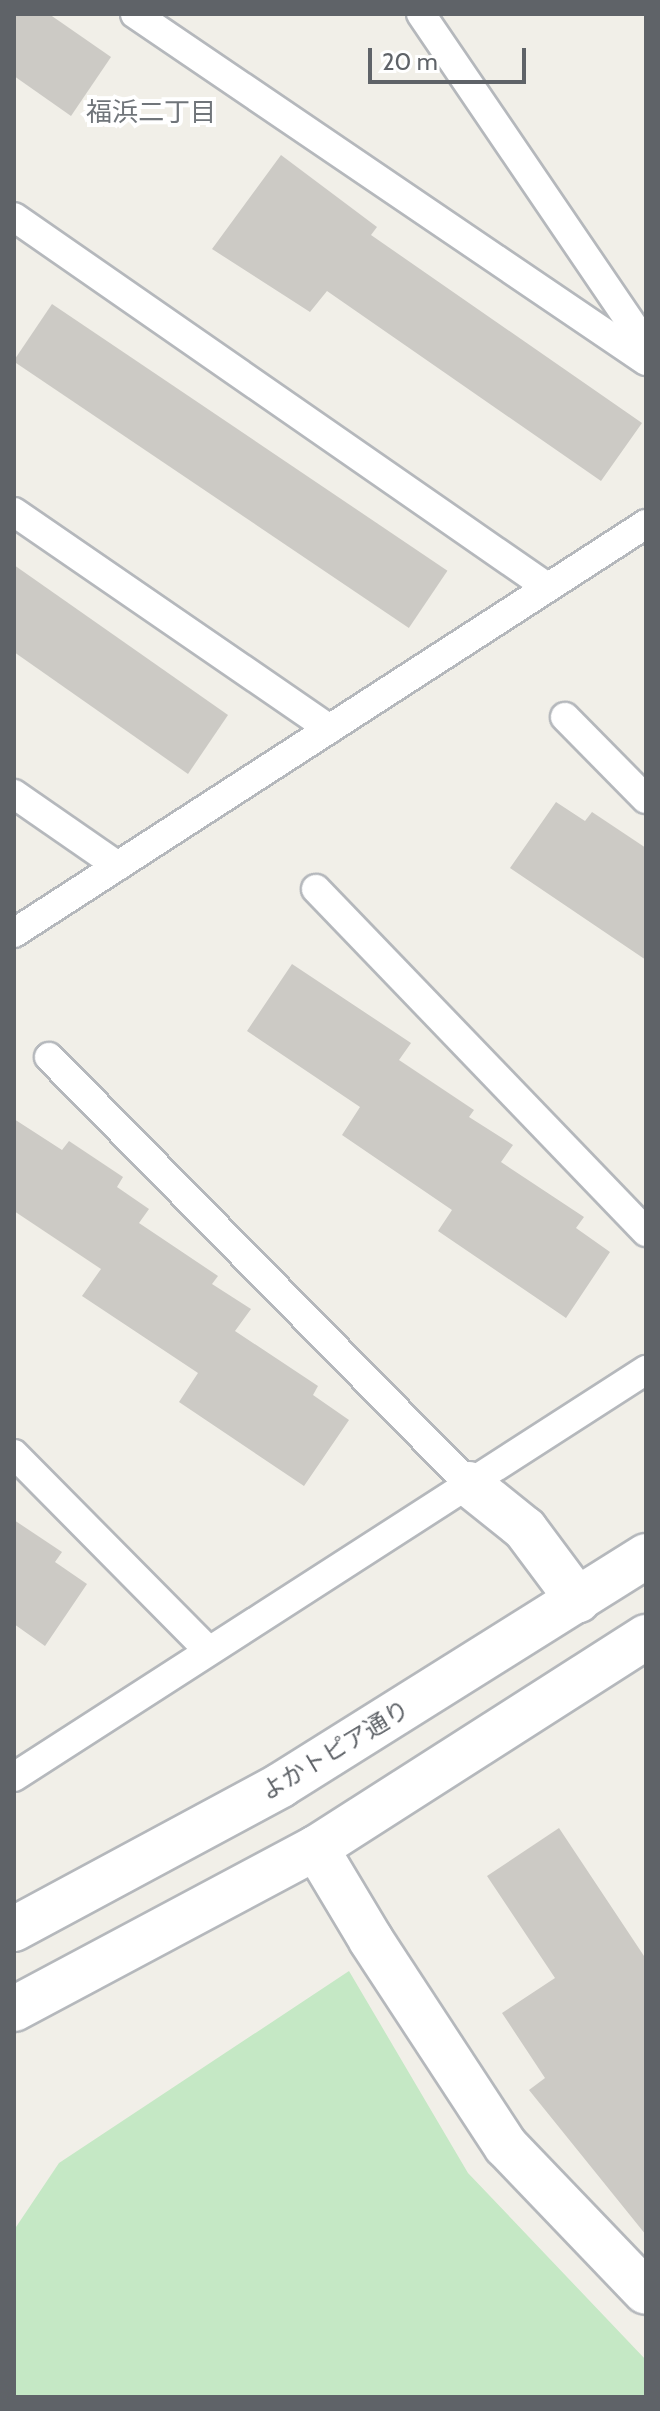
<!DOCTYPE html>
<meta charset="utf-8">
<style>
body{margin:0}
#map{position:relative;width:660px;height:2411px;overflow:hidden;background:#f1efe8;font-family:Cabin,"Noto Sans JP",sans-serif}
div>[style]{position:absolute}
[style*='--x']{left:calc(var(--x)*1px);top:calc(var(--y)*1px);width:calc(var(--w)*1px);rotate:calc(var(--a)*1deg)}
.green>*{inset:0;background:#c5e8c5}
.building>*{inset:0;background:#cccac5;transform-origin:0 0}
.roads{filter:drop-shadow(2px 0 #b5b8bc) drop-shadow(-2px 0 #b5b8bc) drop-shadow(0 2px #b5b8bc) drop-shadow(0 -2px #b5b8bc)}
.service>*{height:28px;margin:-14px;padding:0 14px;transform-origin:14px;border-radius:14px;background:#fff}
.minor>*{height:44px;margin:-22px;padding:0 22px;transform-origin:22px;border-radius:22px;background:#fff}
.tertiary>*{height:44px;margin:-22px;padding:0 22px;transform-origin:22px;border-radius:22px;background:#fff}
span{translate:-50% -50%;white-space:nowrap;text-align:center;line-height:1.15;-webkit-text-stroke:8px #fff;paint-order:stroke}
.street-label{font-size:24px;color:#5f6368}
.neighbourhood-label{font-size:26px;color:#70757a}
.frame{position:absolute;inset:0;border:16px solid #5f6368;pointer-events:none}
.scale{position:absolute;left:368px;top:48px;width:158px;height:36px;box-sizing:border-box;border:4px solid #5f6368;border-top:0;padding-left:10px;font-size:24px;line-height:28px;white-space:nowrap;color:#5f6368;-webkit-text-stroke:6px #fff;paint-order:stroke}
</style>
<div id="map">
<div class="green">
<div style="clip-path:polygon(349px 1971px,468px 2173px,646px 2360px,646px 2397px,14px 2397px,14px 2230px,59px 2163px)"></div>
</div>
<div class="building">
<div style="clip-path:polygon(14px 14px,49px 14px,111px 57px,71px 116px,14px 76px)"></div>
<div style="clip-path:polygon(281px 155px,377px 227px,371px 235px,642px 423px,601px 481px,327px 291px,310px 312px,212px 249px)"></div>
<div style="left:52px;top:304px;width:477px;height:69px;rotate:34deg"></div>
<div style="clip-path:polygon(14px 565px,228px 715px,188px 774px,14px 652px)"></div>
<div style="clip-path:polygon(556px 802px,585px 821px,592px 812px,646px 848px,646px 960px,510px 868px)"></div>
<div style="clip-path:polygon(292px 964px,411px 1043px,399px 1060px,474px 1110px,469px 1117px,513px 1145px,501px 1162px,584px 1217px,576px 1228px,610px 1252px,566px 1318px,438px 1231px,452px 1210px,342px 1135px,360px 1107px,247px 1031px)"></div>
<div style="clip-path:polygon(14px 1119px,62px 1150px,69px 1141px,123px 1177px,117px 1187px,149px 1209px,139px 1223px,218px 1276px,212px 1284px,251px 1309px,235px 1331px,318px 1386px,313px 1395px,349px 1420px,304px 1486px,179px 1402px,198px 1373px,82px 1296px,101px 1269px,14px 1211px)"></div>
<div style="clip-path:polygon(14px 1520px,62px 1552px,55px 1562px,87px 1584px,45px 1646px,14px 1624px)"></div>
<div style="clip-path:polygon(559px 1828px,646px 1959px,646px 2235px,529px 2090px,545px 2078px,502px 2013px,555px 1978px,487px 1876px)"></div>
</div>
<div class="roads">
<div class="service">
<div style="--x:135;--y:14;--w:618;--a:34.18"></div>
<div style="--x:421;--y:14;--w:400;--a:55.8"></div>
<div style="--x:14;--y:217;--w:649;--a:34.77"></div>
<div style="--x:14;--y:512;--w:383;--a:34.5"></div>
<div style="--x:565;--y:717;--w:115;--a:45.4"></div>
<div style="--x:14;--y:794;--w:126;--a:34.7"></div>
<div style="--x:316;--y:889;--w:476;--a:46.1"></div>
<div style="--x:14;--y:933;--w:753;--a:-32.91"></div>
<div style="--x:49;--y:1057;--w:599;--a:45.47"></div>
<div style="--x:14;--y:1454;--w:277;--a:45.3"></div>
<div style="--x:14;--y:1777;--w:752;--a:-32.78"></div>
</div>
<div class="minor">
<div style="--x:469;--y:1484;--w:72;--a:38.8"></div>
<div style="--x:525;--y:1529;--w:89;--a:53.3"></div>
<div style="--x:316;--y:1848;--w:107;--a:59.1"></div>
<div style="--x:371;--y:1940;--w:246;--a:56.8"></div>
<div style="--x:506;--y:2146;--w:202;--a:46.2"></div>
</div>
<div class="tertiary">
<div style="--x:14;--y:1929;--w:303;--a:-28.3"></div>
<div style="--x:281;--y:1785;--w:431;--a:-32.1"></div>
<div style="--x:14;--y:2009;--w:342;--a:-28.1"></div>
<div style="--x:316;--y:1848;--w:392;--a:-32.6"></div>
</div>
</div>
<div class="street-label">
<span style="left:335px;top:1750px;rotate:-31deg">よかトピア通り</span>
</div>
<div class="neighbourhood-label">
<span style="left:151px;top:113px">福浜二丁目</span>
</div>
<div class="frame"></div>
<div class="scale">20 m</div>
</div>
